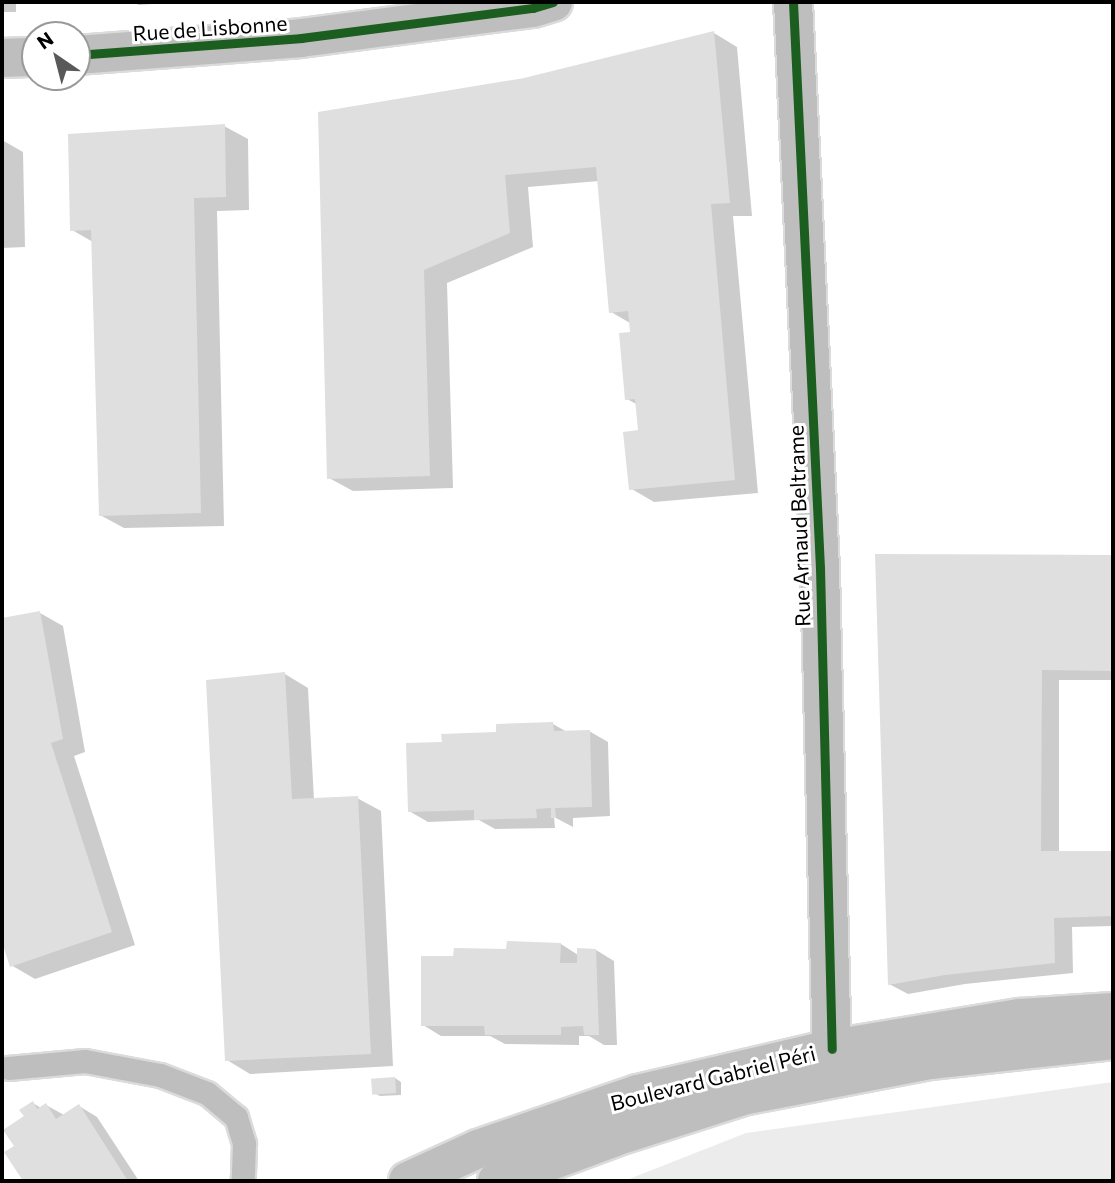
<!DOCTYPE html>
<meta charset="utf-8">
<style>
body{margin:0}
#map{position:relative;width:1115px;height:1183px;overflow:hidden;background:#fff;font-family:Commissioner,sans-serif}
div>[style]{position:absolute}
[style*='--x']{left:calc(var(--x)*1px);top:calc(var(--y)*1px);width:calc(var(--w)*1px);rotate:calc(var(--a)*1deg)}
.green>*{inset:0;background:#ececec}
.shadow>*{inset:0;background:#0003;transform-origin:0 0}
.building>*{inset:0;background:#dfdfdf;transform-origin:0 0}
.roads{filter:drop-shadow(2px 0 #dbdbdb) drop-shadow(-2px 0 #dbdbdb) drop-shadow(0 2px #dbdbdb) drop-shadow(0 -2px #dbdbdb)}
.service>*{height:23px;margin:-11.5px;padding:0 11.5px;transform-origin:11.5px;border-radius:11.5px;background:#bebebe}
.minor>*{height:38px;margin:-19px;padding:0 19px;transform-origin:19px;border-radius:19px;background:#bebebe}
.tertiary>*{height:38px;margin:-19px;padding:0 19px;transform-origin:19px;border-radius:19px;background:#bebebe}
.primary>*{height:38px;margin:-19px;padding:0 19px;transform-origin:19px;border-radius:19px;background:#bebebe}
.cycleway>*{height:9px;margin:-4.5px;padding:0 4.5px;transform-origin:4.5px;border-radius:4.5px;background:#1b5e20}
span{translate:-50% -50%;white-space:nowrap;text-align:center;line-height:1.15;-webkit-text-stroke:6px #fff;paint-order:stroke}
.street-label{font-size:21px;color:#000}
.frame{position:absolute;inset:0;border:4px solid #000;pointer-events:none}
.north{position:absolute;left:21px;top:21px;width:70px;height:70px;box-sizing:border-box;background:#fff;border:2px solid #999;border-radius:50%;rotate:325deg;font-size:19px;font-weight:700;line-height:28px;text-align:center;color:#000}
.north::after{content:'';display:block;margin:auto;width:24px;height:32px;background:#595959;clip-path:polygon(50% 0,100% 100%,50% 72%,0 100%)}
</style>
<div id="map">
<div class="green">
<div style="clip-path:polygon(1113px 1082px,1113px 1181px,624px 1181px,746px 1133px)"></div>
</div>
<div class="shadow">
<div style="left:2px;top:2px;width:14px;height:10px"></div>
<div style="clip-path:polygon(132px 2px,177px 2px,139px 5px)"></div>
<div style="clip-path:polygon(714px 33px,737px 47px,752px 216px,733px 216px,758px 493px,654px 502px,630px 488px,640px 432px,638px 405px,627px 399px,632px 334px,630px 323px,611px 312px,599px 181px,528px 187px,533px 247px,447px 283px,453px 488px,353px 491px,329px 478px,319px 114px,525px 80px)"></div>
<div style="clip-path:polygon(224px 126px,248px 139px,249px 210px,217px 211px,224px 526px,124px 528px,100px 515px,93px 242px,72px 230px)"></div>
<div style="clip-path:polygon(2px 140px,23px 152px,25px 247px,2px 248px)"></div>
<div style="clip-path:polygon(877px 556px,1113px 558px,1113px 680px,1059px 680px,1059px 853px,1113px 853px,1113px 926px,1072px 927px,1073px 973px,965px 984px,908px 994px,889px 984px)"></div>
<div style="clip-path:polygon(40px 613px,63px 626px,85px 752px,74px 756px,135px 945px,35px 979px,11px 965px,2px 936px,2px 620px)"></div>
<div style="clip-path:polygon(285px 674px,308px 688px,314px 800px,357px 798px,381px 811px,393px 1066px,250px 1074px,227px 1060px)"></div>
<div style="clip-path:polygon(553px 724px,567px 732px,589px 731px,608px 742px,610px 816px,573px 818px,573px 827px,554px 817px,555px 828px,495px 829px,479px 820px,428px 822px,409px 811px,444px 744px)"></div>
<div style="clip-path:polygon(561px 944px,578px 955px,596px 950px,614px 961px,617px 1045px,604px 1045px,589px 1036px,579px 1036px,579px 1045px,505px 1044px,490px 1036px,441px 1036px,423px 1025px,455px 958px)"></div>
<div style="clip-path:polygon(395px 1078px,401px 1082px,401px 1095px,380px 1096px,374px 1093px)"></div>
<div style="clip-path:polygon(33px 1103px,41px 1108px,46px 1105px,64px 1115px,79px 1106px,97px 1117px,139px 1181px,25px 1181px,6px 1153px,17px 1147px)"></div>
</div>
<div class="building">
<div style="clip-path:polygon(714px 31px,730px 203px,711px 204px,735px 480px,629px 490px,623px 432px,638px 430px,635px 399px,625px 400px,619px 333px,630px 332px,628px 311px,609px 313px,596px 167px,505px 175px,510px 233px,424px 270px,430px 476px,327px 479px,318px 112px,524px 78px)"></div>
<div style="clip-path:polygon(225px 124px,226px 197px,194px 198px,201px 513px,99px 516px,91px 230px,70px 231px,68px 134px)"></div>
<div style="clip-path:polygon(875px 554px,1113px 555px,1113px 671px,1042px 670px,1041px 851px,1113px 851px,1113px 916px,1054px 918px,1055px 963px,945px 975px,888px 985px)"></div>
<div style="clip-path:polygon(40px 611px,63px 739px,51px 743px,112px 932px,10px 967px,2px 942px,2px 618px)"></div>
<div style="clip-path:polygon(285px 672px,292px 799px,358px 796px,371px 1054px,225px 1061px,206px 680px)"></div>
<div style="clip-path:polygon(553px 722px,554px 731px,590px 730px,592px 807px,555px 808px,556px 818px,551px 818px,551px 808px,536px 809px,537px 818px,474px 820px,474px 810px,408px 812px,406px 743px,442px 742px,441px 734px,496px 732px,496px 724px)"></div>
<div style="clip-path:polygon(507px 941px,561px 943px,560px 963px,577px 963px,577px 948px,596px 949px,599px 1035px,584px 1035px,583px 1026px,561px 1027px,561px 1035px,485px 1035px,484px 1026px,421px 1026px,421px 956px,453px 956px,454px 948px,506px 949px)"></div>
<div style="left:395px;top:1077px;width:16px;height:24px;rotate:86deg"></div>
<div style="clip-path:polygon(33px 1101px,37px 1109px,46px 1103px,56px 1119px,79px 1104px,128px 1181px,23px 1181px,4px 1152px,14px 1146px,3px 1130px,24px 1116px,19px 1110px)"></div>
</div>
<div class="roads">
<div class="service">
<div style="--x:8;--y:1068;--w:77;--a:-5.2"></div>
<div style="--x:85;--y:1061;--w:76;--a:10.6"></div>
<div style="--x:160;--y:1075;--w:50;--a:21"></div>
<div style="--x:207;--y:1093;--w:38;--a:40"></div>
<div style="--x:236;--y:1117;--w:28;--a:73"></div>
<div style="--x:244;--y:1144;--w:37;--a:92"></div>
</div>
<div class="minor">
<div style="--x:793;--y:2;--w:567;--a:87.27"></div>
<div style="--x:820;--y:568;--w:481;--a:88.6"></div>
</div>
<div class="tertiary">
<div style="--x:77;--y:55;--w:225;--a:-4.3"></div>
<div style="--x:301;--y:38;--w:234;--a:-7.4"></div>
<div style="--x:533;--y:8;--w:21;--a:-17"></div>
<div style="--x:2;--y:58;--w:33;--a:-2"></div>
</div>
<div class="primary">
<div style="--x:408;--y:1181;--w:77;--a:-24.6"></div>
<div style="--x:478;--y:1149;--w:169;--a:-19"></div>
<div style="--x:638;--y:1094;--w:199;--a:-13.1"></div>
<div style="--x:832;--y:1049;--w:191;--a:-9.4"></div>
<div style="--x:1020;--y:1018;--w:93;--a:-3.7"></div>
<div style="--x:497;--y:1181;--w:126;--a:-20.4"></div>
<div style="--x:615;--y:1137;--w:139;--a:-17.7"></div>
<div style="--x:747;--y:1095;--w:186;--a:-10.8"></div>
<div style="--x:930;--y:1060;--w:184;--a:-6.2"></div>
</div>
</div>
<div class="cycleway">
<div style="--x:793;--y:2;--w:567;--a:87.27"></div>
<div style="--x:820;--y:568;--w:481;--a:88.6"></div>
<div style="--x:77;--y:55;--w:225;--a:-4.3"></div>
<div style="--x:301;--y:38;--w:234;--a:-7.4"></div>
<div style="--x:533;--y:8;--w:21;--a:-17"></div>
</div>
<div class="street-label">
<span style="left:210px;top:28px;rotate:-4deg">Rue de Lisbonne</span>
<span style="left:799px;top:526px;rotate:-92deg">Rue Arnaud Beltrame</span>
<span style="left:713px;top:1078px;rotate:-14deg">Boulevard Gabriel Péri</span>
</div>
<div class="frame"></div>
<div class="north">N</div>
</div>
